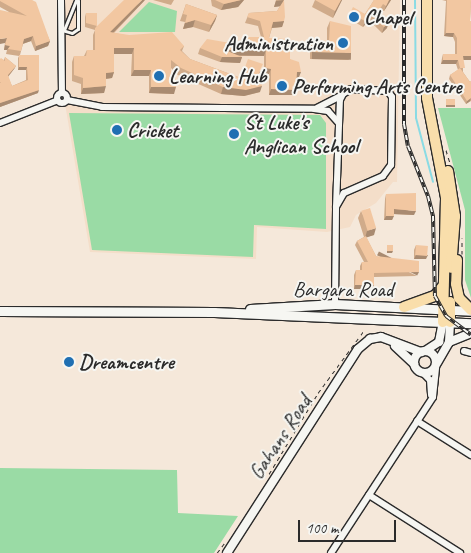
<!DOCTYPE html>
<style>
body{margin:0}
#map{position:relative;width:471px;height:553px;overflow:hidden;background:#f5e8da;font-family:Caveat,sans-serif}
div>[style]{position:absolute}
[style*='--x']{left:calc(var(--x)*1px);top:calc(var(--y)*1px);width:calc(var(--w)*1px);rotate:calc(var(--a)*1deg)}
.built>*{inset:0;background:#f4dec9}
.green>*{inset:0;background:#9adba5}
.stream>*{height:2px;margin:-1px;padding:0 1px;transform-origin:1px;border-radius:1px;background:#8adbe4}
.path>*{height:1px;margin-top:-0.5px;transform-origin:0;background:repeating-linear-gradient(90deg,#2b2b2b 0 4px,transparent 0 8px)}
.roads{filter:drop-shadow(1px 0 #2b2b2b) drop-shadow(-1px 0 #2b2b2b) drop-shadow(0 1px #2b2b2b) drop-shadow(0 -1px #2b2b2b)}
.service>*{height:3px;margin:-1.5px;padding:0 1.5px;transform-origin:1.5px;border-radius:1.5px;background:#f6f6f2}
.minor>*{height:6px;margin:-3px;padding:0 3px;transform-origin:3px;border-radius:3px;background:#f6f6f2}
.minor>.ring{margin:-3px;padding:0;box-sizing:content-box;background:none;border:6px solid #f6f6f2;border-radius:50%}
.tertiary>*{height:8px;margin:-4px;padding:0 4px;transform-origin:4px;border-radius:4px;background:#f6f6f2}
.tertiary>.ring{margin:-4px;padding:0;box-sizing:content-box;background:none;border:8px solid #f6f6f2;border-radius:50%}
.secondary>*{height:9px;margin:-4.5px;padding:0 4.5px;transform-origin:4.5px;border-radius:4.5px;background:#f6f6f2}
.primary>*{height:10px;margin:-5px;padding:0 5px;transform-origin:5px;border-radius:5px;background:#f9deab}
.rail>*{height:4px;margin-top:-2px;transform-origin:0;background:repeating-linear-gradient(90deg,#f6f6f2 0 5.5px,#2b2b2b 0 11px);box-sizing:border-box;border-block:1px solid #2b2b2b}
.wall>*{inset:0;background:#d0ab8a}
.shaded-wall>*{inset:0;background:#a98b71;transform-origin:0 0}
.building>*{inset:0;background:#f2c7a1;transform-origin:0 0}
.dots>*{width:14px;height:14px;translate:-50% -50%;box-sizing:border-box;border:2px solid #f6f6f2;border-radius:50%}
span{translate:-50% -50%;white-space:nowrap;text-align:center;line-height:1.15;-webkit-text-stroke:4px #f6f6f2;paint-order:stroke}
.poi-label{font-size:21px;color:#2b2b2b;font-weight:700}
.left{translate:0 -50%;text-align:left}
.right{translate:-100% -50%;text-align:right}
.street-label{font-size:21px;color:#2b2b2b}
.scale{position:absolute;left:298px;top:520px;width:98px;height:22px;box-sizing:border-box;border:2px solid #2b2b2b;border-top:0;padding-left:6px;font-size:15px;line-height:18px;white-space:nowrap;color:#2b2b2b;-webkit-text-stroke:4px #f6f6f2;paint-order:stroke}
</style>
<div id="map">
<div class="built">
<div style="clip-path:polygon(61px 0,400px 0,397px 182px,393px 182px,376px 203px,356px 215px,350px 227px,327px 232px,257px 227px,256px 259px,90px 252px,62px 86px)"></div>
</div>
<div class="green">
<div style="clip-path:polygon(149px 2px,177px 11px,175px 32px,119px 32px)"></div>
<div style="clip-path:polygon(438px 108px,471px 108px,471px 298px,465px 280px,465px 210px)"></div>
<div style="clip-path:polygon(69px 113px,320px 115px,326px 123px,326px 229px,254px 225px,253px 257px,92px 250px)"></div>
<div style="clip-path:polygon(0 468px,177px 470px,178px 513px,238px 516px,214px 553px,0 553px)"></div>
</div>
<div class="stream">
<div style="--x:415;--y:0;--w:118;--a:89.5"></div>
<div style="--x:416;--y:118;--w:66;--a:75.1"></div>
</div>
<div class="path">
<div style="--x:446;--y:150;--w:14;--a:73"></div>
<div style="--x:462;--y:254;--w:16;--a:-90"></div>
<div style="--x:269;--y:474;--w:95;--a:-58.8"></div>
<div style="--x:318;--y:393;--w:76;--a:-53.6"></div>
<div style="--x:217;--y:553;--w:15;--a:-53"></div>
</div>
<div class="roads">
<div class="service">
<div style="--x:62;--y:30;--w:10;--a:17"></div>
<div style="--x:72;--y:33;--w:7;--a:-34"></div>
<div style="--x:78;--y:29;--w:29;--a:-90"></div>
<div style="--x:64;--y:30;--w:32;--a:-68"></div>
</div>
<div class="minor">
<div style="--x:61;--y:0;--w:93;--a:89.4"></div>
<div class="ring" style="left:57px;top:93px;width:4px;height:4px"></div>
<div style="--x:67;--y:100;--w:36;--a:11"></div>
<div style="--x:102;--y:107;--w:212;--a:0.5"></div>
<div style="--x:314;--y:109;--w:14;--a:8"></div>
<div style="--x:328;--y:111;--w:15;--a:48"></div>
<div style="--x:317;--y:108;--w:27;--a:-27"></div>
<div style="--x:0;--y:123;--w:62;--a:-21.6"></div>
<div style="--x:335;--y:304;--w:97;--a:-89.4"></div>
<div style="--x:336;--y:207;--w:107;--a:-87.9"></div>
<div style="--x:340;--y:100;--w:7;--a:-63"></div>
<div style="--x:343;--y:94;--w:9;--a:-32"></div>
<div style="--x:351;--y:89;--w:37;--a:3"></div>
<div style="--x:388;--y:91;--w:7;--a:56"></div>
<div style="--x:392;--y:97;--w:68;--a:90.8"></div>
<div style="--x:391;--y:165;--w:14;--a:126"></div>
<div style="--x:383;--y:176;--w:43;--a:156.4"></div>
<div style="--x:344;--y:193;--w:16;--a:120"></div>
<div style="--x:464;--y:351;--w:7;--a:16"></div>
<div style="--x:423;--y:373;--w:10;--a:45"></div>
<div style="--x:430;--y:380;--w:15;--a:86"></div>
<div style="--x:417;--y:421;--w:64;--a:32.2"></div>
<div style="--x:369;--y:495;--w:108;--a:32.5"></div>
<div style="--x:331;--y:553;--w:186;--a:-56.8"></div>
<div style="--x:433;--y:397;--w:31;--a:-84"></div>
</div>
<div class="tertiary">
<div style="--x:449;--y:342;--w:24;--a:-22"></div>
<div style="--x:395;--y:346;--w:26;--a:43"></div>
<div class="ring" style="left:414px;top:351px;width:14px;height:14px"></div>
<div style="--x:425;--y:351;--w:17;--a:-33"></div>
<div style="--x:439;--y:342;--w:20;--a:-79"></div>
<div style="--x:437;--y:363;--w:24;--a:-60"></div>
<div style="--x:449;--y:342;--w:20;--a:-87"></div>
<div style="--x:227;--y:553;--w:242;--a:-57.3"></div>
<div style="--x:358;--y:349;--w:16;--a:-40"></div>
<div style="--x:370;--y:339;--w:11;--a:-10"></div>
<div style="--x:381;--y:337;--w:43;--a:20.6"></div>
</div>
<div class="secondary">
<div style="--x:250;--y:309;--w:85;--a:-3.4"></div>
<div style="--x:335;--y:304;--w:136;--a:2.9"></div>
<div style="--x:0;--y:311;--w:214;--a:0.3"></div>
<div style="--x:214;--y:312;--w:257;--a:2.5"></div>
</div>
<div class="primary">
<div style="--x:427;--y:0;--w:98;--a:90"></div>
<div style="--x:427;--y:98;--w:102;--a:79.2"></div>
<div style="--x:446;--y:198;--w:124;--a:91.4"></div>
<div style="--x:448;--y:171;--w:46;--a:81.2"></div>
<div style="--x:455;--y:216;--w:52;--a:94.4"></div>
<div style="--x:457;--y:260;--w:24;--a:92"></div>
<div style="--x:456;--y:284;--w:14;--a:78"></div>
<div style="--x:459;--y:298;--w:17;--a:45"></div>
<div style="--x:450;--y:302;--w:20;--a:90"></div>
<div style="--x:404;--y:307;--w:33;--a:-20"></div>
<div style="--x:435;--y:296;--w:13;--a:-51"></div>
</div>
</div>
<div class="rail">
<div style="--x:404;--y:0;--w:124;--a:90"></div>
<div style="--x:404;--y:124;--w:22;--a:80"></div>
<div style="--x:408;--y:146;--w:54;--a:68.2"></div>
<div style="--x:428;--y:196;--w:21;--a:76"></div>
<div style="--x:433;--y:216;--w:80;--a:88.6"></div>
<div style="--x:435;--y:296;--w:23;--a:61"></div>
<div style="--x:446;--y:316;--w:31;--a:37"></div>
</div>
<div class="wall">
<div style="clip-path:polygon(0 0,32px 0,50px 41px,48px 46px,35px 51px,31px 41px,23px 44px,20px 55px,39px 55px,38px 93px,0 107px,0 59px,4px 60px,5px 57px,16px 66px,14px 69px,8px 77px,12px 86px,26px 80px,26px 70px,18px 70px,18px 58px,19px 56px,6px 54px,7px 50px,4px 50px,9px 12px,0 7px)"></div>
<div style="clip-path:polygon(145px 0,114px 33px,184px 46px,182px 51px,190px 59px,241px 78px,261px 71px,259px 74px,260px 92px,244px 96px,221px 94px,178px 75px,171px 68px,171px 75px,174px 94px,149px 93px,149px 76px,131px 76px,132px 54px,114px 54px,114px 72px,112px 78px,106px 79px,104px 93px,81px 94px,81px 84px,72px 81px,72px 62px,74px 56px,84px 56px,87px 50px,93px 50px,93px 35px,95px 30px,85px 27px,85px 17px,86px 13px,97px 26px,96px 28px)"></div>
<div style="clip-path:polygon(153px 0,174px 0,171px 5px)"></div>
<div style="clip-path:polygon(211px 0,244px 0,238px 7px,221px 10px,212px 6px)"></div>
<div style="clip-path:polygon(276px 0,284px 0,284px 21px,282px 27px,272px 28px,269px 38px,290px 59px,299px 77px,297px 78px,294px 95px,269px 95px,269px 74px,264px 74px,264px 56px,239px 56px,242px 57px,240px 63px,220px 62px,198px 54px,200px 48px,242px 45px,261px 37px,258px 26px,245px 23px,249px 13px,277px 11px,280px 6px,274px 7px)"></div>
<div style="clip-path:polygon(315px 0,342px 0,333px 18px,312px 7px)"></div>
<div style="clip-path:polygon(374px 0,391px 0,384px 11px,381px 10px,379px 13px,387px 28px,382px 33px,369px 20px,363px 27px,348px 18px,350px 13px,365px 14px)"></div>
<div style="clip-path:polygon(442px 0,471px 0,470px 21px,471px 21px,471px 59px,463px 60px,463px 72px,470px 82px,471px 81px,471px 101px,466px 104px,449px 79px,450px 75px,458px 70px,456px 64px,441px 64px,442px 58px,443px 54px,455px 54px,455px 42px,453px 37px,444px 36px,446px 1px)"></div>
<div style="clip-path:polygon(186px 4px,217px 15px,215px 21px,209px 32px,193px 27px,183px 29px,185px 22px,180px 21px)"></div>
<div style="clip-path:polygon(330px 21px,349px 60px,310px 59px,310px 49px,312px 42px,327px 41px,327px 28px)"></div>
<div style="clip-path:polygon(386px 194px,414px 215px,394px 214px,392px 220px,384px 220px,385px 199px)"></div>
<div style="clip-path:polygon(361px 211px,374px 235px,366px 237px,376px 256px,417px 276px,374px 277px,372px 289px,354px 289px,354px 275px,356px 270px,360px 270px,360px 266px,362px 262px,364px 262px,355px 245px,357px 241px,364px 237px,358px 218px)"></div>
<div style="clip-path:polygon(416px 245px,426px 259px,414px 259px,414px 250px)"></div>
</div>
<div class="shaded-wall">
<div style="clip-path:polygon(142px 0,145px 0,108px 38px,110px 32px)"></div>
<div style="clip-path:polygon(241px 0,244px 0,238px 7px,221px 10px,224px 4px)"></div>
<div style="clip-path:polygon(284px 0,282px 6px,274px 7px,276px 1px)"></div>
<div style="clip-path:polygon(341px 0,342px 0,333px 18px,335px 11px)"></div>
<div style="clip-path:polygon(389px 0,391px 0,384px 11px,386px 6px)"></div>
<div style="clip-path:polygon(217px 15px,215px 21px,209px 32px,211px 25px)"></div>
<div style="clip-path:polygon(371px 15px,369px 20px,363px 27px,365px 21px)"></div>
<div style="clip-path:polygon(195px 20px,193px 27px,183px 29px,185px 23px)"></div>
<div style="clip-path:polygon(284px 21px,282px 27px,271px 28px,273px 22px)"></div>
<div style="clip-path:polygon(389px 22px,387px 28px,382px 33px,384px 27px)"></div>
<div style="clip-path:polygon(446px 33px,454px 33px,453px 37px,444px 36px)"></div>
<div style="clip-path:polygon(33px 36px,31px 41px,22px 44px,24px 39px)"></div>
<div style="clip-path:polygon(7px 38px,5px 43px,0 44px,0 39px)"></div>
<div style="clip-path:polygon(50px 41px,48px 46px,35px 51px,36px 46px)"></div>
<div style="clip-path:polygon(5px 45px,10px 46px,7px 50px,4px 50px)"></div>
<div style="clip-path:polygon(114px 48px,134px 48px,132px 54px,112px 54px)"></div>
<div style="clip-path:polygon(225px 50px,266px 50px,264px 56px,223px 55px)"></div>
<div style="left:312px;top:52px;width:39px;height:7px;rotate:1deg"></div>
<div style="clip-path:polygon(463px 56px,471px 56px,471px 60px,461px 60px)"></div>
<div style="clip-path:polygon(222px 57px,242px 57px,240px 63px,220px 62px)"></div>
<div style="clip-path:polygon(443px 60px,458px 60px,456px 64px,441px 64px)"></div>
<div style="clip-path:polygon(16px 66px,14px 69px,6px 79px,8px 75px)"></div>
<div style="clip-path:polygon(19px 67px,27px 67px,26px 70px,18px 70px)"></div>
<div style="clip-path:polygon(266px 68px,271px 69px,269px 74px,264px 74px)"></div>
<div style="clip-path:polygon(134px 70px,151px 70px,149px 76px,131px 76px)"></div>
<div style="clip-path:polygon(114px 72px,112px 78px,104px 79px,106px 73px)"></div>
<div style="clip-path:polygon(297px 72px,301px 72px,299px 77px,295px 78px)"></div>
<div style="clip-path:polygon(106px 86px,104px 93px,81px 94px,83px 88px)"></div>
<div style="clip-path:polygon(262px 86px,260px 92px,244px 96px,221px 94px,223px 87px)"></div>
<div style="clip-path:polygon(151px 87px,176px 87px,174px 94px,149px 93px)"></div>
<div style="clip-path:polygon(271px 89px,296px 90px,294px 95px,269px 95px)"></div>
<div style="clip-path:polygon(39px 90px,38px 93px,0 107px,0 103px)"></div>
<div style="clip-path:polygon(471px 98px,470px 101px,466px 104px,467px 101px)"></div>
<div style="left:446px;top:105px;width:9px;height:2px"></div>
<div style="clip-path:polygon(394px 209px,416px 211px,414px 215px,392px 214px)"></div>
<div style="clip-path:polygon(386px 216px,394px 216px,392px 220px,384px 220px)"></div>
<div style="clip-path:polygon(376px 228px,374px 235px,365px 238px,367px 231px)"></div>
<div style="clip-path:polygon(387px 251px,393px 251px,392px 253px,387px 253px)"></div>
<div style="clip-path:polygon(416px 255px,428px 255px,426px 259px,414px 259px)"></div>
<div style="left:419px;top:272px;width:4px;height:45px;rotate:117deg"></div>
<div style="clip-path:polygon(355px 285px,374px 285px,372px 289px,354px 289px)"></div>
</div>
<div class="building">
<div style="clip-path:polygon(0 0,32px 0,36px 2px,50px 41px,36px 46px,33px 36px,24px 39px,21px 51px,8px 49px,10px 46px,5px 45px,7px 38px,0 39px,0 10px,27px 16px,0 1px)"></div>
<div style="clip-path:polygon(124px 0,142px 0,110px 32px,129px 35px,172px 32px,184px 46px,180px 50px,190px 59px,241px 78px,248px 59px,263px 64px,259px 72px,262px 86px,246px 90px,223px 87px,181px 68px,171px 60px,171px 75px,176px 75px,176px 87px,151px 87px,151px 70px,134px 70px,134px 48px,114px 48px,114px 72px,106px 73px,106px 86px,83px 88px,83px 78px,74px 75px,74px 56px,86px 56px,87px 50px,95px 50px,95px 28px)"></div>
<div style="clip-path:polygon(215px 0,241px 0,224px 4px)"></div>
<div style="clip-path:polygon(284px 0,285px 17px,284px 21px,273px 22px,269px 38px,286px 39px,290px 42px,290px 59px,299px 62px,301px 72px,297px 72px,296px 90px,271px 89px,271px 69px,266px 68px,266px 50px,225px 50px,242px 57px,222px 57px,200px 48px,207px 39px,242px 45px,246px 37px,264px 37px,260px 21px,247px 17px,249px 13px,277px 11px)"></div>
<div style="clip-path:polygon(315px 0,341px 0,335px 11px)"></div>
<div style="clip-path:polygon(374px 0,389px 0,386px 6px,383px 4px,378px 12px,389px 22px,384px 27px,371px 15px,365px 21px,350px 13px,353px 7px,365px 14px)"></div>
<div style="clip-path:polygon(447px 0,471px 0,470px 21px,471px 21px,471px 56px,463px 56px,465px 68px,460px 68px,470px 82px,471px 81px,471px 98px,467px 101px,450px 75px,460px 68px,458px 60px,443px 60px,443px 54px,457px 54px,457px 38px,454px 33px,446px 33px)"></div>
<div style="clip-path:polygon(186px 4px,217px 15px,211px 25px,195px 20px,185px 23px,187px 15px,183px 14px)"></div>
<div style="clip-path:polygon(86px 13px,97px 13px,97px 26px,86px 23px)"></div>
<div style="clip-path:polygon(330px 21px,351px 26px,351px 53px,312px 52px,312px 42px,329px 41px)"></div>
<div style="clip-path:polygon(19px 55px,39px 55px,39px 90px,0 103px,0 83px,1px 82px,0 82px,0 59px,1px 58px,5px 61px,5px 57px,16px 66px,8px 75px,12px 86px,28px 80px,27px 67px,19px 67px)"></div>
<div style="left:446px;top:99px;width:9px;height:6px"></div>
<div style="clip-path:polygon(416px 193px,416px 211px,394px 209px,394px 216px,386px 216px,386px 194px)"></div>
<div style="left:370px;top:208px;width:21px;height:9px;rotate:73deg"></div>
<div style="clip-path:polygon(366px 236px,376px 256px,419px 261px,419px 272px,374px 273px,374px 285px,355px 285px,356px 270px,362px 270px,362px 262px,368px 262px,357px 241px)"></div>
<div style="left:387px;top:245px;width:6px;height:6px"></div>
<div style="left:416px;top:245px;width:12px;height:10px;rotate:5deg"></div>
</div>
<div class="dots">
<div style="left:354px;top:17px;background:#1f6fb2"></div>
<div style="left:343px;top:43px;background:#1f6fb2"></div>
<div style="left:159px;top:76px;background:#1f6fb2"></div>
<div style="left:282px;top:86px;background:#1f6fb2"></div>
<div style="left:117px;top:130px;background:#1f6fb2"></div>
<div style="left:234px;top:134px;background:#1f6fb2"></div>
<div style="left:69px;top:362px;background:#1f6fb2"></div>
</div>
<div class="poi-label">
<span class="left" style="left:364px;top:17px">Chapel</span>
<span class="right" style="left:333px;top:43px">Administration</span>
<span class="left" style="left:169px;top:76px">Learning Hub</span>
<span class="left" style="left:292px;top:86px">Performing Arts Centre</span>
<span class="left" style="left:244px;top:134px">St Luke's<br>Anglican School</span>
<span class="left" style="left:127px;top:130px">Cricket</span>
<span class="left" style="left:79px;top:362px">Dreamcentre</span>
</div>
<div class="street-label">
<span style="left:343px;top:289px">Bargara Road</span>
<span style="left:280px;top:437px;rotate:-57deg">Gahans Road</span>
</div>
<div class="scale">100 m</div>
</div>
